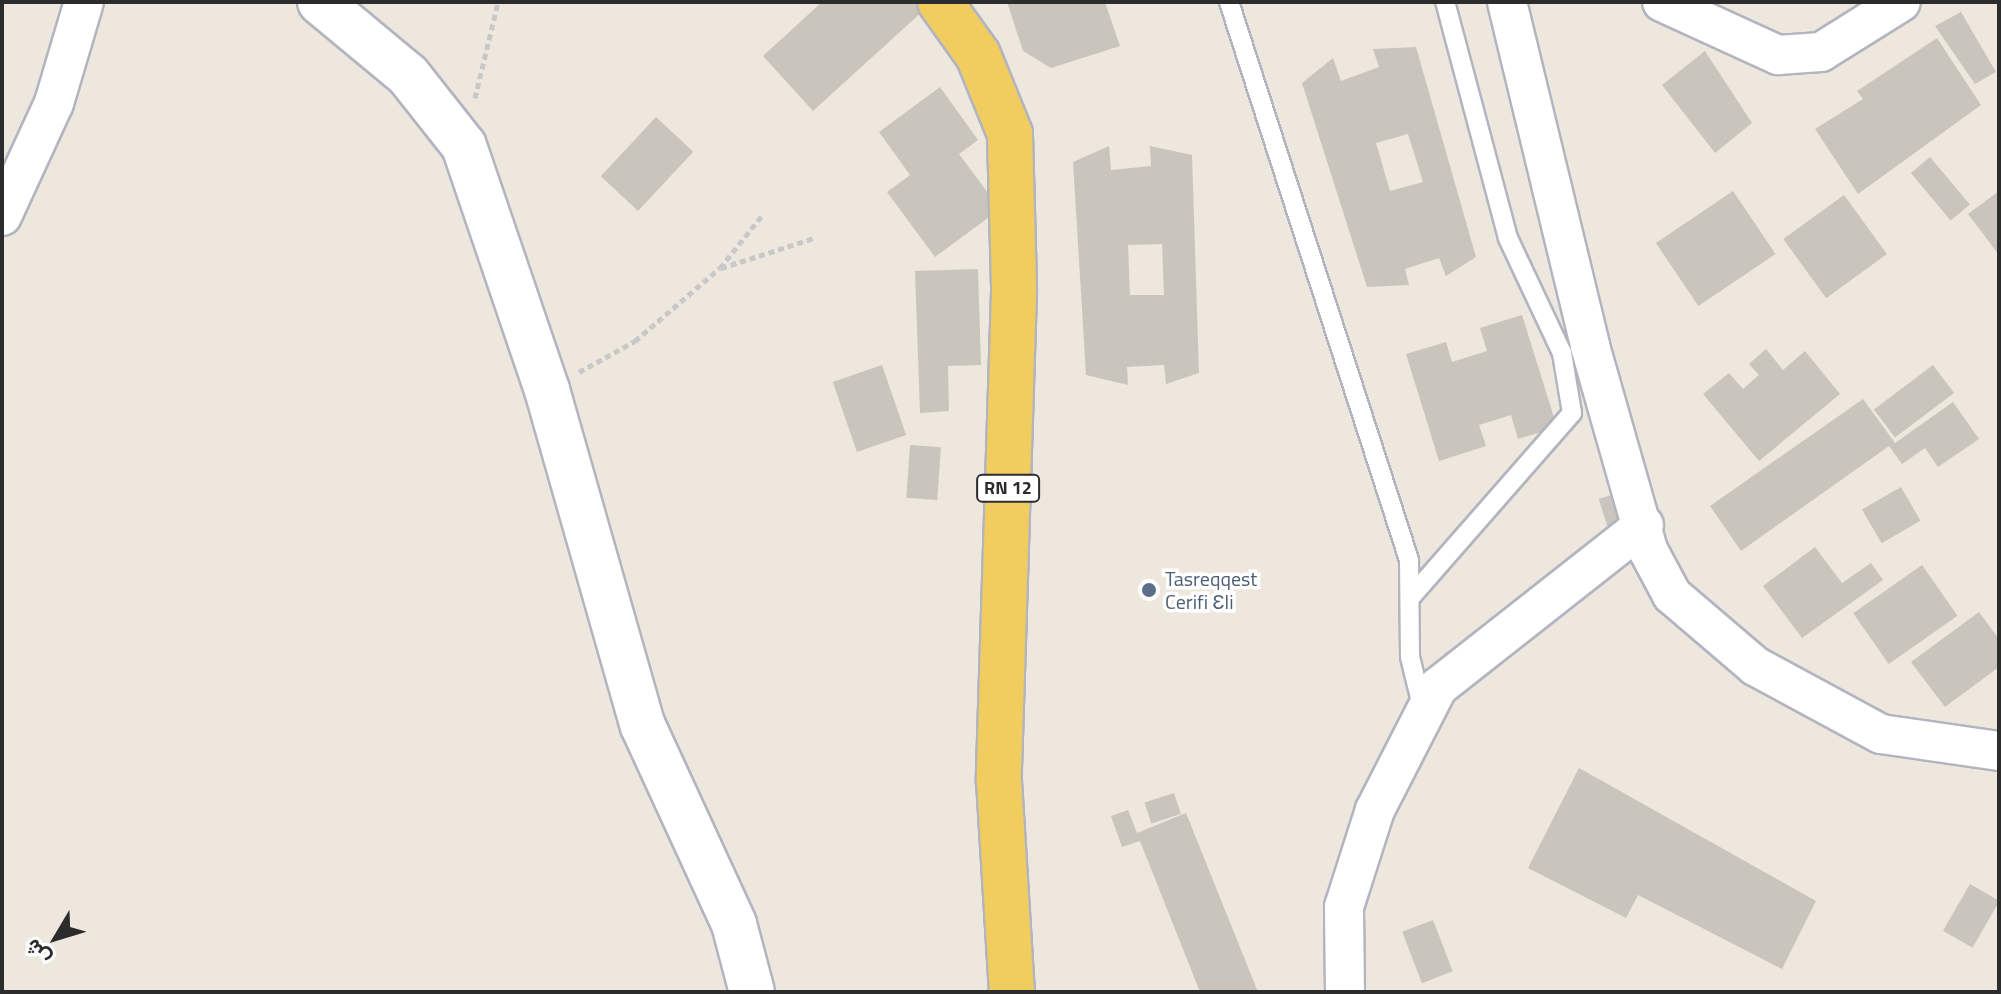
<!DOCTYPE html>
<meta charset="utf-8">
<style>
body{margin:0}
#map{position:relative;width:2001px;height:994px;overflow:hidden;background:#ede7de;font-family:"Titillium Web",Vazirmatn,sans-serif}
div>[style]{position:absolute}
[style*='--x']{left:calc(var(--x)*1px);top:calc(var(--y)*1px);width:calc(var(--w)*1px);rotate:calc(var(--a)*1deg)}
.building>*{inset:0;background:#c9c5bd;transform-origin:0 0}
.path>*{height:5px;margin-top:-2.5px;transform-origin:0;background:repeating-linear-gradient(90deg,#c8c8c8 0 6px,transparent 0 10px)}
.roads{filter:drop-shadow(2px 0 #b2b5bf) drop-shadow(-2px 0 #b2b5bf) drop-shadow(0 2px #b2b5bf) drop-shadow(0 -2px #b2b5bf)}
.service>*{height:18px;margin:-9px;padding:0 9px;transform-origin:9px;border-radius:9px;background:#fff}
.minor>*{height:38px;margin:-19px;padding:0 19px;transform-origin:19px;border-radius:19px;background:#fff}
.tertiary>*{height:44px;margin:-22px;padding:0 22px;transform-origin:22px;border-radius:22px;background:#fff}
.primary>*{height:44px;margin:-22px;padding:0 22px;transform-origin:22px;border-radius:22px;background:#f1cd60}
.dots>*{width:22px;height:22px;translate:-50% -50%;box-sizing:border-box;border:4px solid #fff;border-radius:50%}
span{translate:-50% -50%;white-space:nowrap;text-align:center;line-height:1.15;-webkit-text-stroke:7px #fff;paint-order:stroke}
.shield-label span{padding:2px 6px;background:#fff;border:2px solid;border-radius:6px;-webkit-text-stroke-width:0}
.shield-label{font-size:18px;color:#2c2c2c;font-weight:700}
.service-label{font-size:20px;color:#4e5e75}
.left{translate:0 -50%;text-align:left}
.frame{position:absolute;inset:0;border:4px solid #2c2c2c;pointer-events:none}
.north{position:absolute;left:16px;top:898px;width:80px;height:80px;-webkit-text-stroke:6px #fff;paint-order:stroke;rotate:232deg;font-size:22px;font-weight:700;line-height:32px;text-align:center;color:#2c2c2c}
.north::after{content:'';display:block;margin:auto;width:28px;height:36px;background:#2c2c2c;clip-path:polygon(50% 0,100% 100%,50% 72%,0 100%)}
</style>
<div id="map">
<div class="building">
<div style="clip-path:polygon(822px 2px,917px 2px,924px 10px,813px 111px,763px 56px)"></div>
<div style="clip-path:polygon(1007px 2px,1105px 2px,1120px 46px,1051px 68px,1023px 51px)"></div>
<div style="clip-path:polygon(1961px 12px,1996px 72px,1975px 84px,1935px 26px)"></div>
<div style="clip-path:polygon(1937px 38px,1981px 105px,1858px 194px,1815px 129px,1863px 99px,1857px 91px)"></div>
<div style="clip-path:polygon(evenodd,1416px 47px,1476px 257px,1446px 276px,1439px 258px,1405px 269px,1409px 285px,1367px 287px,1302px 83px,1333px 58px,1341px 81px,1379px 67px,1373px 49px,1416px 47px,1408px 134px,1423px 182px,1390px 191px,1376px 143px,1408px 134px)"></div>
<div style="clip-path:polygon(1705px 51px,1752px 123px,1715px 153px,1662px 85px)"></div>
<div style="clip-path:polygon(940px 87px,978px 140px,959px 154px,1000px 209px,935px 257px,887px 192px,910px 175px,879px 132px)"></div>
<div style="left:656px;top:117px;width:51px;height:81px;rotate:43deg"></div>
<div style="clip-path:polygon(evenodd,1109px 146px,1111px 170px,1151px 166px,1150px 146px,1192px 155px,1199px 373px,1166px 384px,1164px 365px,1127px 367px,1128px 385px,1086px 375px,1073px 162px,1109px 146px,1162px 244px,1164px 295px,1130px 295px,1128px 245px,1162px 244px)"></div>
<div style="left:1930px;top:157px;width:62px;height:25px;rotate:50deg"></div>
<div style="left:1733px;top:191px;width:76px;height:93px;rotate:56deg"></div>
<div style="clip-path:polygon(1999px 191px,1999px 255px,1968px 214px)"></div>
<div style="left:1844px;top:195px;width:73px;height:75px;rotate:54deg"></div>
<div style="clip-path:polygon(978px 269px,981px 365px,948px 366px,949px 411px,920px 413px,915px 271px)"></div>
<div style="clip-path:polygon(1522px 315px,1557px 427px,1518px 439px,1511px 415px,1479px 425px,1486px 446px,1439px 461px,1406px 354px,1446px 342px,1452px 362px,1487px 351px,1480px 328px)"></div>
<div style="clip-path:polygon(1766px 349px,1783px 370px,1805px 351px,1840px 394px,1759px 461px,1703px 394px,1729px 373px,1743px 389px,1759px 375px,1749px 364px)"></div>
<div style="left:882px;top:365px;width:74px;height:52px;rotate:71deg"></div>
<div style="left:1933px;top:365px;width:35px;height:74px;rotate:53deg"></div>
<div style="clip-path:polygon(1863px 399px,1895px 443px,1953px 402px,1979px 439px,1938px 467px,1925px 448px,1902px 464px,1889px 446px,1741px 551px,1710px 506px)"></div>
<div style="left:910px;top:445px;width:31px;height:53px;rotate:4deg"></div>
<div style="left:1901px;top:487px;width:39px;height:45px;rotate:60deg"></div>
<div style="left:1611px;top:495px;width:28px;height:13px;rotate:72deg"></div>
<div style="clip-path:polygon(1815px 547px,1842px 583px,1871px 563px,1883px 580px,1802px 638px,1763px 586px)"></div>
<div style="left:1922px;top:565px;width:62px;height:84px;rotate:55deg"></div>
<div style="clip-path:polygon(1979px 612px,1999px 639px,1999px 667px,1945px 707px,1911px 662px)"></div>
<div style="clip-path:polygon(1579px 768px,1816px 901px,1782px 969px,1638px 895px,1626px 918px,1528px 868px)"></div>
<div style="left:1174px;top:793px;width:22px;height:31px;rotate:72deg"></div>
<div style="clip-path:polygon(1128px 810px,1137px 833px,1186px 813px,1258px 992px,1200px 992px,1140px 841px,1122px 847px,1111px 816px)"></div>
<div style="left:1970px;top:884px;width:34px;height:54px;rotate:30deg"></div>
<div style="left:1433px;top:920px;width:55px;height:33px;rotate:69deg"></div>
</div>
<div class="path">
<div style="--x:475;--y:98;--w:99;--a:-76.5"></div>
<div style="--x:721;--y:268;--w:98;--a:-17.9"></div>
<div style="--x:579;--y:372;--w:64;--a:-29"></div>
<div style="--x:635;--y:341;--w:112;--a:-40.7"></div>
<div style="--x:720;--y:268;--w:70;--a:-51.3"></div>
</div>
<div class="roads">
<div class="service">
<div style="--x:1229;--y:2;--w:586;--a:72.12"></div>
<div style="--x:1409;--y:560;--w:97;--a:89.4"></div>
<div style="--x:1410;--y:657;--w:55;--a:76.2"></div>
<div style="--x:1410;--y:598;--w:246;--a:-48.8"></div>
<div style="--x:1572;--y:413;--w:61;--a:-99.5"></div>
<div style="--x:1562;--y:353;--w:127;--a:-115.2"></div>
<div style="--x:1508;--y:238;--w:244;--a:-104.9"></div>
</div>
<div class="minor">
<div style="--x:1507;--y:2;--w:354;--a:76.4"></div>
<div style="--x:1590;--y:346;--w:212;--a:74.1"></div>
<div style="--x:1648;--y:550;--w:51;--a:61.9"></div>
<div style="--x:1672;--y:595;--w:109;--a:40.5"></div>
<div style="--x:1755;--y:666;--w:143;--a:28.4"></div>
<div style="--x:1881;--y:734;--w:119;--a:8.2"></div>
<div style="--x:1662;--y:2;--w:128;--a:24.6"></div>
<div style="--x:1778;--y:55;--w:43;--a:-4"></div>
<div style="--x:1821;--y:52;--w:94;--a:-32"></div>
<div style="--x:2;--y:216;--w:124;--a:-65.3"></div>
<div style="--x:54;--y:103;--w:105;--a:-73.5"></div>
<div style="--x:1345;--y:992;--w:85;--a:-90.7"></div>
<div style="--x:1344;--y:907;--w:102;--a:-72.3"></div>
<div style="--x:1375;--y:810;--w:138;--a:-62.9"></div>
<div style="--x:1438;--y:687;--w:262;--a:-38.2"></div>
</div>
<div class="tertiary">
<div style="--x:320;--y:2;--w:114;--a:39.7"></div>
<div style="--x:408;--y:75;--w:90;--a:51.7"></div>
<div style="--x:464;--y:146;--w:258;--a:71.2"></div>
<div style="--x:547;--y:390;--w:349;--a:74.1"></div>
<div style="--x:643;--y:726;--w:218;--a:65.3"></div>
<div style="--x:734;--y:924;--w:70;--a:75.2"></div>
</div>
<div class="primary">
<div style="--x:940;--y:2;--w:65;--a:54.4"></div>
<div style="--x:978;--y:55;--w:85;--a:67.9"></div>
<div style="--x:1010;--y:134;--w:158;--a:88.5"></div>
<div style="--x:1014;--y:292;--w:489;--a:91.8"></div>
<div style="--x:999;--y:781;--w:211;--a:86.5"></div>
</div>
</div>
<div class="dots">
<div style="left:1149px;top:590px;background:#5c6f8a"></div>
</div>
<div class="shield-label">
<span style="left:1008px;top:488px">RN 12</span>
</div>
<div class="service-label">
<span class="left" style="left:1165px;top:590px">Tasreqqest<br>Cerifi Ɛli</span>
</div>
<div class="frame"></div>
<div class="north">ش</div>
</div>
